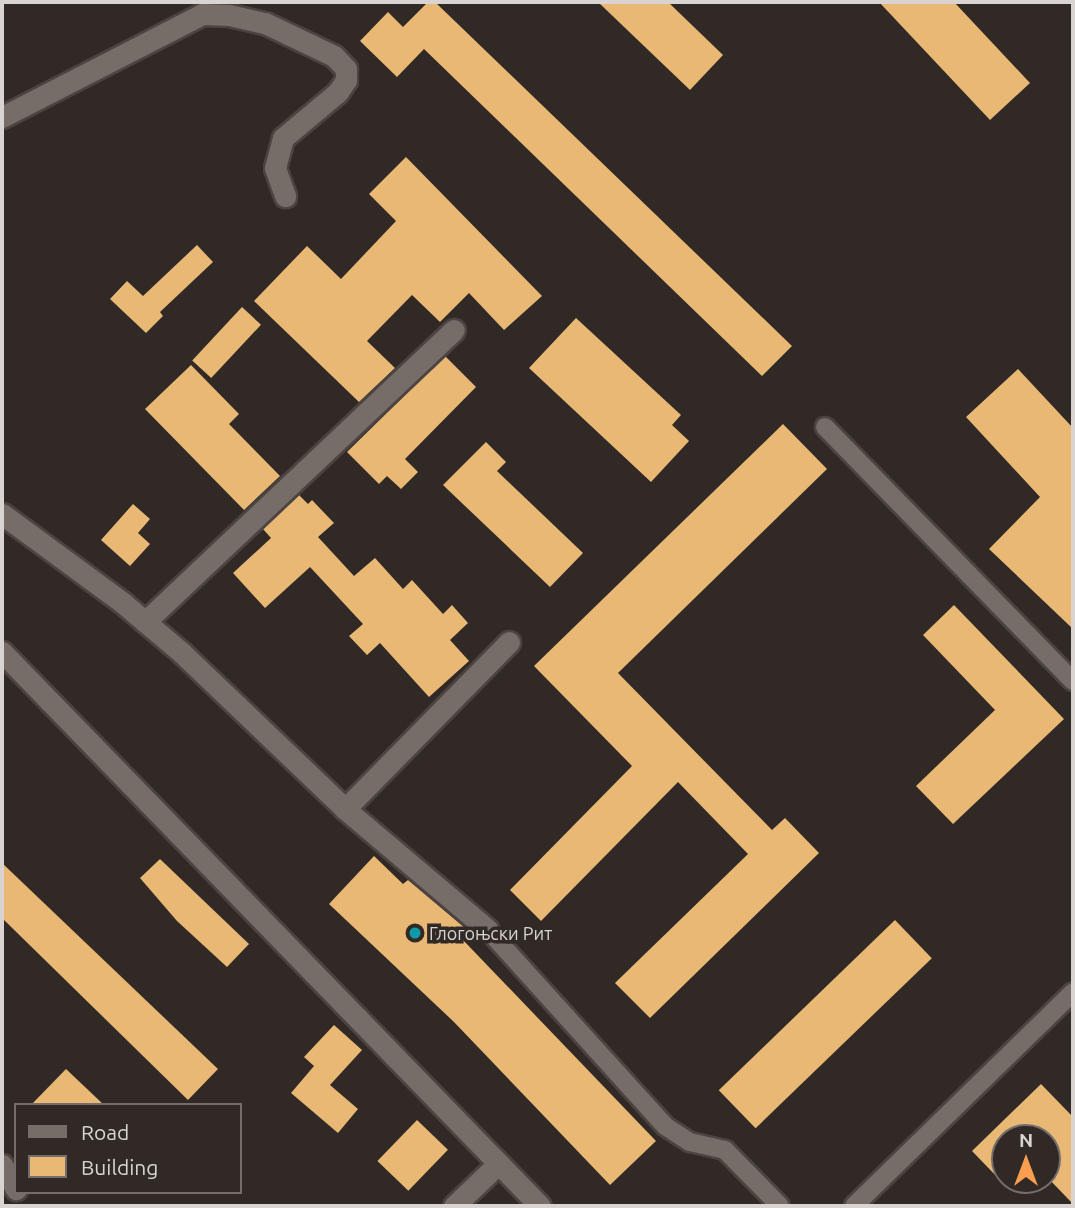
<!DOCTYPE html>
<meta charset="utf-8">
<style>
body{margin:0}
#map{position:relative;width:1075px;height:1208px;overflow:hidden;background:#312925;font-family:Ubuntu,sans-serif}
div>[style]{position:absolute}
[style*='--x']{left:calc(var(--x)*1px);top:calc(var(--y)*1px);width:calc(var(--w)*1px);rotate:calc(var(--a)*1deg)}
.building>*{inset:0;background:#e8b874;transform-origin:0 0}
.roads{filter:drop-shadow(2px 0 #4b4441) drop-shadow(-2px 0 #4b4441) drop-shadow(0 2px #4b4441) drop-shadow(0 -2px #4b4441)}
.service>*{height:18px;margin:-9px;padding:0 9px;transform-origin:9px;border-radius:9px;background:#766c68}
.minor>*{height:21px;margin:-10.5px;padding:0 10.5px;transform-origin:10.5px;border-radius:10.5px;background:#766c68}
.dots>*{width:19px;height:19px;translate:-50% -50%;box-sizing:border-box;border:4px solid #312925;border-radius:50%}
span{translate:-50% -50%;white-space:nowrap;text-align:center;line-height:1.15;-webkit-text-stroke:7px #312925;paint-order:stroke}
.poi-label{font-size:18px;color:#d9d4d1}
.left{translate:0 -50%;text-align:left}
.frame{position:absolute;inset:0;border:4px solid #d9d4d1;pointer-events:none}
.legend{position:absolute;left:14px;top:1103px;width:228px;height:91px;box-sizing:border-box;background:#312925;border:2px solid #746d6a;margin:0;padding:9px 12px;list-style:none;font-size:21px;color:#d9d4d1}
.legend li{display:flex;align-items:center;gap:14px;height:35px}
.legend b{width:35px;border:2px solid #746d6a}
.north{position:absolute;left:991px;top:1124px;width:70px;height:70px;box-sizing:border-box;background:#312925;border:2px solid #746d6a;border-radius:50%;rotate:0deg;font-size:19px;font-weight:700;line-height:28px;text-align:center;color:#d9d4d1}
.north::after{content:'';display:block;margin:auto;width:24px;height:32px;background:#fb9e50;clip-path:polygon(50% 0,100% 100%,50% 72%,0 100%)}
</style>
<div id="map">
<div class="building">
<div style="clip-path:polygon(428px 2px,435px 2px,792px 346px,762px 376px,424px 49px,397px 77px,360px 41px,388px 12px,403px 27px)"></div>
<div style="clip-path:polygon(598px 2px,668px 2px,723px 55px,690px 90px)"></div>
<div style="clip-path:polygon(879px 2px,954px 2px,1030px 83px,990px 120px)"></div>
<div style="clip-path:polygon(406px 157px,542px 296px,504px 330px,469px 293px,440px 322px,412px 295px,367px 341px,395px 368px,359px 402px,254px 301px,307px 246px,341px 279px,396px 221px,369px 194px)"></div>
<div style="clip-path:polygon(197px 245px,213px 262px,160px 312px,163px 316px,146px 333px,110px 299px,127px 281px,143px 296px)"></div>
<div style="left:242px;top:307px;width:26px;height:73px;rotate:43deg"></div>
<div style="clip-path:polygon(576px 318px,681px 415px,672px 425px,689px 441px,651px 482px,529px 368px)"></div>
<div style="clip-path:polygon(445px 356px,476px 387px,405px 459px,418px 472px,401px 489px,387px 476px,379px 484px,347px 452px)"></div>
<div style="clip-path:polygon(191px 365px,239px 414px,229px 424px,280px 476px,244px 510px,145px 409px)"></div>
<div style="clip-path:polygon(1018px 369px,1073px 428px,1073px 629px,989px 549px,1040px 497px,966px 417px)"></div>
<div style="clip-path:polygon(783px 424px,827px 469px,618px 673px,772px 830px,785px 818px,819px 853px,650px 1018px,615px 983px,748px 854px,678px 782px,541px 921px,510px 890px,632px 766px,534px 666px)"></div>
<div style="clip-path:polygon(486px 442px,506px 462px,497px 471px,583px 553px,550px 587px,443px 485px)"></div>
<div style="clip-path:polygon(299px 495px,308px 504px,312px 500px,334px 523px,318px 537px,354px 576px,375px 558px,403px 589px,412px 580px,443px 614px,452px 605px,468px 623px,450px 640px,469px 661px,429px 697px,380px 643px,367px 655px,349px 636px,363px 624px,310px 567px,265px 608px,233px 573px,271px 538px,263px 529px)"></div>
<div style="clip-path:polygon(133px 504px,150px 519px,138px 533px,150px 544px,130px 566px,101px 540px)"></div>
<div style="clip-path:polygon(954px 605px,1064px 719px,953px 824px,916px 786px,995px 710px,923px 635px)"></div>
<div style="clip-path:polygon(374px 856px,403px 884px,408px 880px,471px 933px,463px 940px,656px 1141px,610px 1185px,454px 1022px,329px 904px)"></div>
<div style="clip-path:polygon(160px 859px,249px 944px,227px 967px,177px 921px,140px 878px)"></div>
<div style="clip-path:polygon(2px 863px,218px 1069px,188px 1100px,2px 918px)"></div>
<div style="left:895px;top:920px;width:53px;height:245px;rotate:46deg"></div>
<div style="clip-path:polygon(334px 1025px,362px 1050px,330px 1085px,358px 1109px,338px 1133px,291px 1093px,314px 1066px,304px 1057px)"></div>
<div style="clip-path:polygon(66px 1069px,104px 1105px,31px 1105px)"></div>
<div style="clip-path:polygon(1041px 1084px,1073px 1117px,1073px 1204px,1047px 1177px,1047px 1138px,1005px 1138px,1005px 1175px,1000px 1180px,972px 1151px)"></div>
<div style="left:417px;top:1120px;width:43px;height:57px;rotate:44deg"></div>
</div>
<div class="roads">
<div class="service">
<div style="--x:825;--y:427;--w:355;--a:45.7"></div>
<div style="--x:488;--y:930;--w:264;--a:47.9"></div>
<div style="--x:665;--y:1126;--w:30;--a:33"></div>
<div style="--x:690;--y:1142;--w:36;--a:13"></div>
<div style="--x:725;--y:1150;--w:78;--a:45.5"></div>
<div style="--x:854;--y:1206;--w:306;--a:-44.3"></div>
</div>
<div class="minor">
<div style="--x:2;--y:117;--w:225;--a:-27.2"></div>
<div style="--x:202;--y:14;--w:27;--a:2"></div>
<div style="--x:229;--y:15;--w:37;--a:13"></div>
<div style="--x:265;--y:23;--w:76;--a:25.6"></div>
<div style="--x:334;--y:56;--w:18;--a:47"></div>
<div style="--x:346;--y:69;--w:11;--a:90"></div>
<div style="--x:346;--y:80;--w:14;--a:124"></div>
<div style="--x:338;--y:92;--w:72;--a:140.1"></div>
<div style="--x:283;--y:138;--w:31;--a:105"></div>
<div style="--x:275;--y:168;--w:30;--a:70"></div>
<div style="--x:2;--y:514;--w:150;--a:36.3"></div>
<div style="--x:123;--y:603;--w:77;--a:40.3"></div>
<div style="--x:182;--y:653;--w:226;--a:43.7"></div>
<div style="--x:345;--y:809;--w:187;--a:40.2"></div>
<div style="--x:145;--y:622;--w:425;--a:-43.4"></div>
<div style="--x:2;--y:652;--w:772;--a:45.84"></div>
<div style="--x:345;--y:809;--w:234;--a:-45.5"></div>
<div style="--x:2;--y:1165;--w:28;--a:60"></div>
<div style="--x:454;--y:1206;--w:61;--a:-43.7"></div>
</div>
</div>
<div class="dots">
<div style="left:415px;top:933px;background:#0f9aa8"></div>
</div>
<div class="poi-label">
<span class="left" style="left:429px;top:933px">Глогоњски Рит</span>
</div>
<div class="frame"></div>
<ul class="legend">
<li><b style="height:9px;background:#766c68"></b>Road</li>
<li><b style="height:19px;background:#e8b874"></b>Building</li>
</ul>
<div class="north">N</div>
</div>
